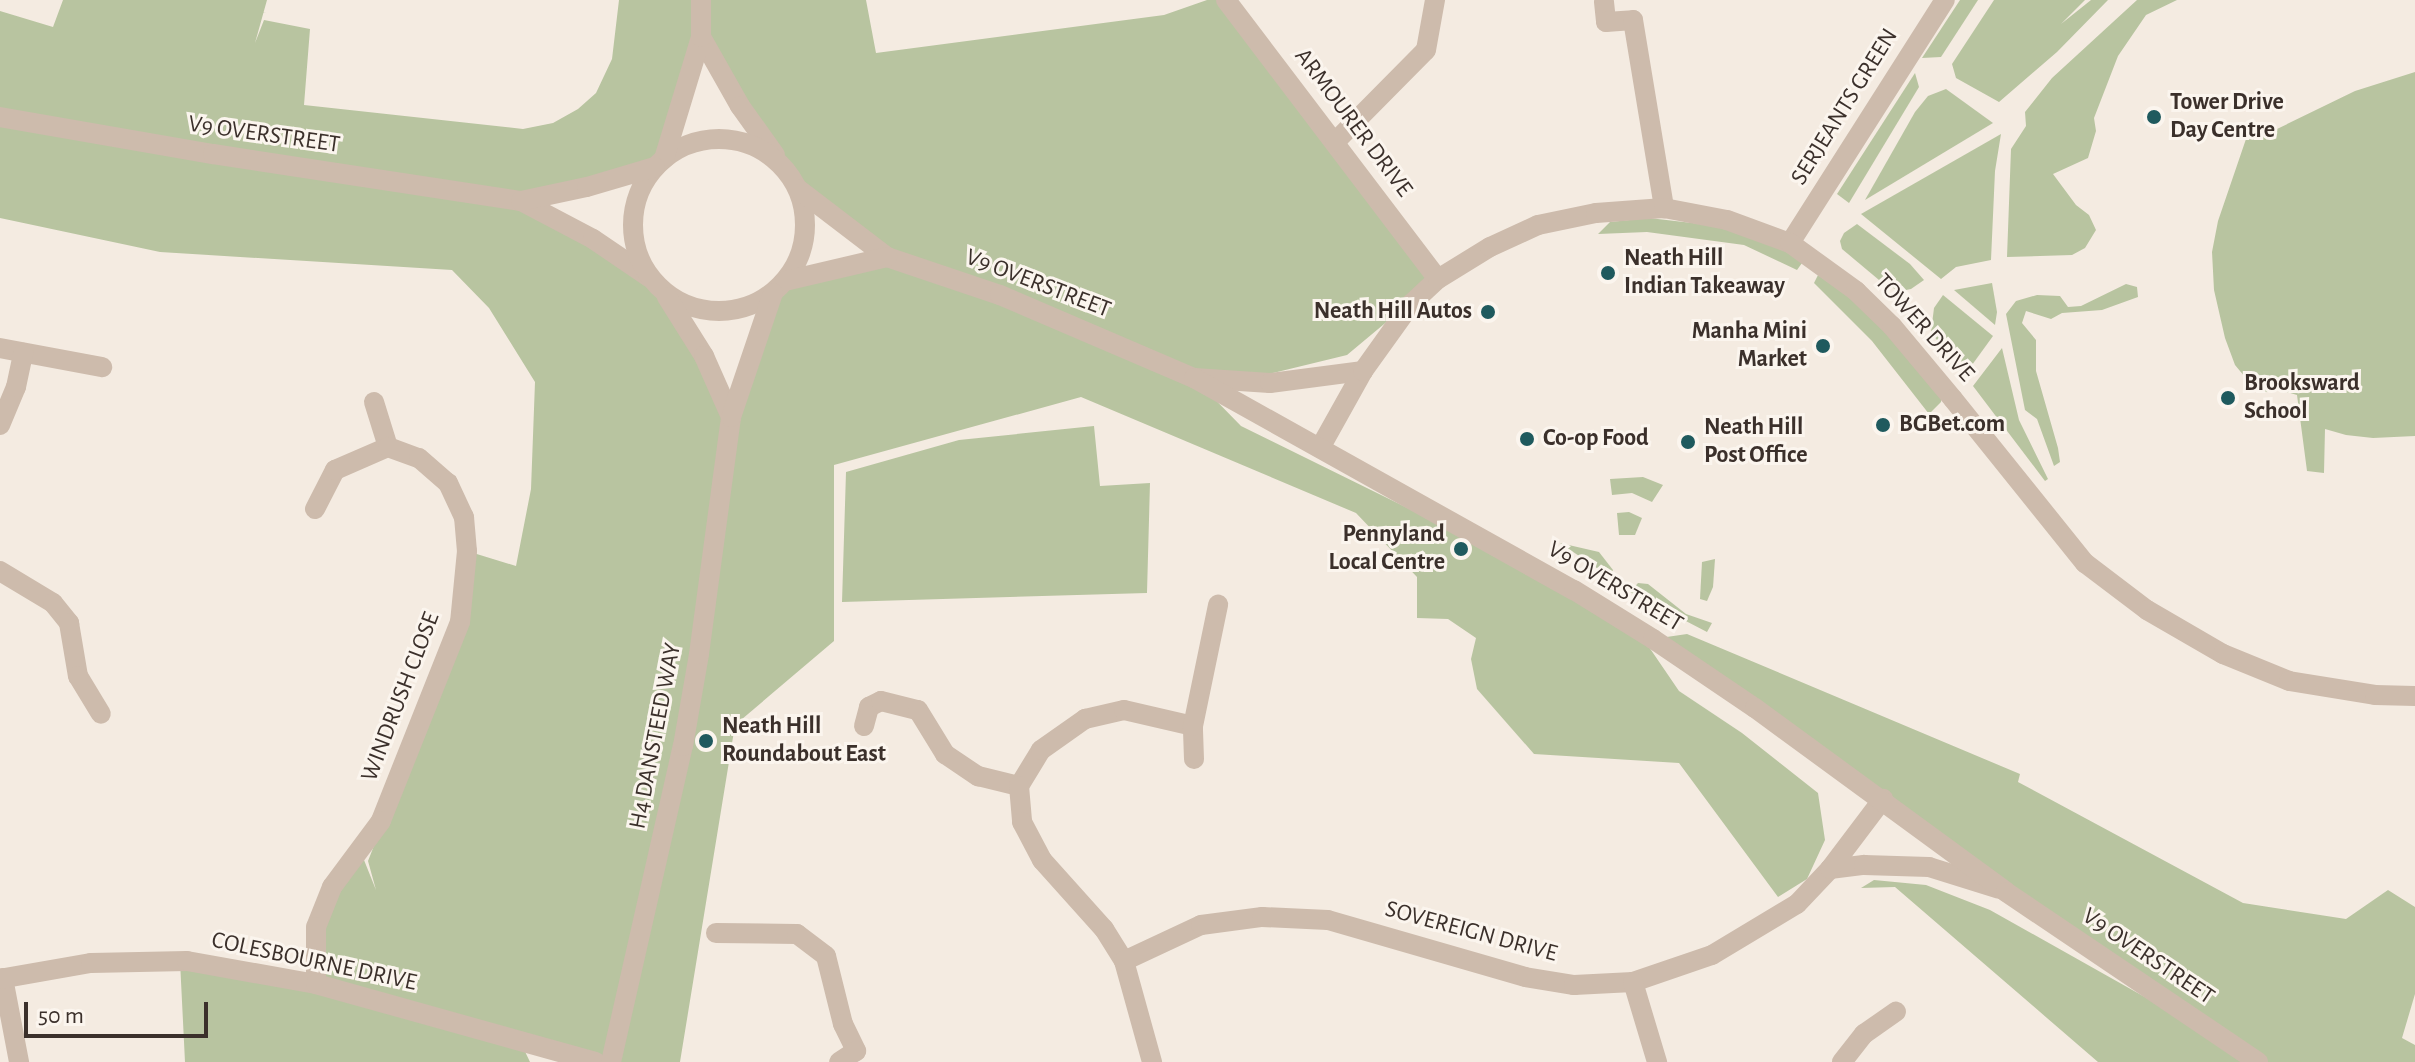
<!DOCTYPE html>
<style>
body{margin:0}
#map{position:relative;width:2415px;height:1062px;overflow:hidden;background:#f4ebe1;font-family:"Alegreya Sans",sans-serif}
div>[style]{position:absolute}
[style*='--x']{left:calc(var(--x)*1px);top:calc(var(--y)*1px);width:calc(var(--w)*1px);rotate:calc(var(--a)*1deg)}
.green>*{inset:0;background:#b8c4a0}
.minor>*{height:20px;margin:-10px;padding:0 10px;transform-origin:10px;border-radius:10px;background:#cdbbac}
.tertiary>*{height:20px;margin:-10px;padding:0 10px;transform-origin:10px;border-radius:10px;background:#cdbbac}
.tertiary>.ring{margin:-10px;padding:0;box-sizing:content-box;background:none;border:20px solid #cdbbac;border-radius:50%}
.dots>*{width:22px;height:22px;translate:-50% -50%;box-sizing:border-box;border:4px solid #fbf5ee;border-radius:50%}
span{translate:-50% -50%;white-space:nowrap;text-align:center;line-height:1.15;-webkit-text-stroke:6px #fbf5ee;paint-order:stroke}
.poi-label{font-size:24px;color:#3b302b;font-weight:700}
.left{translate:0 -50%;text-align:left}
.right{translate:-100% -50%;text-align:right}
.street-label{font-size:24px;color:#3b302b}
.scale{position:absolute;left:24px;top:1002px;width:184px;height:36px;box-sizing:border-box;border:4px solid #3b302b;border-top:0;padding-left:10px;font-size:24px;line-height:28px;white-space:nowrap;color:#3b302b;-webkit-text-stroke:6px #fbf5ee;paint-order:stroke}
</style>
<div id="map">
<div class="green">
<div style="clip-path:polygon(evenodd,63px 0,267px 0,255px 43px,264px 20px,310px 29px,304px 105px,523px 129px,553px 123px,578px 109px,596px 93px,612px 59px,619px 0,866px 0,876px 53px,1164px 15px,1207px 0,1226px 0,1438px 279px,1347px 355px,1273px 373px,1195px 379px,1241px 426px,1574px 590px,1636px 628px,1679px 691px,1742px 733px,1818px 793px,1825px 840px,1807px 879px,1778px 897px,1679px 763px,1534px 754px,1477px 689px,1471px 659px,1476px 638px,1448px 619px,1417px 618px,1417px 577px,1356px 513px,1081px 397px,834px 465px,834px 641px,735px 725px,680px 1062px,595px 1062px,519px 1039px,530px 1062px,185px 1062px,180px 961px,315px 984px,332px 887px,364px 860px,376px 890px,368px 861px,450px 652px,467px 551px,516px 566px,531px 489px,535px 382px,489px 308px,452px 270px,160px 252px,0 218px,0 11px,53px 27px,63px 0,701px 38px,740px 106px,798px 189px,886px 257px,773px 293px,730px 416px,665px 294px,649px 277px,523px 200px,664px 159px,701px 38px)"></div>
<div style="clip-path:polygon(1960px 0,1978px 0,1941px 57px,1922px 58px)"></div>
<div style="clip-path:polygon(1994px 0,2085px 0,2061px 24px,2091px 0,2108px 0,2057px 52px,1999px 102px,1956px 78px,1952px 64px)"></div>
<div style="clip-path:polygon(2137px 0,2177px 0,2146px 15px,2118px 56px,2094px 118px,2096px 131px,2088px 158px,2053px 174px,2076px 205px,2089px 215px,2096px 230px,2085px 248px,2072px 255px,2007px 257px,2011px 149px,2026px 126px,2025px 112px,2052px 78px)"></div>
<div style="clip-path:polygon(2415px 72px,2415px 436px,2373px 438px,2346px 435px,2325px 429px,2324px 473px,2307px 471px,2297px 395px,2277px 389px,2265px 392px,2250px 383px,2235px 365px,2225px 338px,2214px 290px,2212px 252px,2218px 221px,2246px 139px,2277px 129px,2355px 91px)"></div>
<div style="clip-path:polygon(1915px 73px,1919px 87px,1849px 203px,1837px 194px)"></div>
<div style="clip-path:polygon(1946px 89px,1993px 123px,1865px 200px,1915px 112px,1928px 96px)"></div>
<div style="clip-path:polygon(2001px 134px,1995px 171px,1991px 260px,1956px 267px,1941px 279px,1861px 214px)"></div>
<div style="clip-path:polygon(1649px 218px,1727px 227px,1791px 251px,1802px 263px,1797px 270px,1744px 245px,1647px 232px,1598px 234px,1610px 222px)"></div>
<div style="clip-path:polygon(1857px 224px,1910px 264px,1924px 280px,1911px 289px,1901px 291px,1885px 285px,1842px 249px,1840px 241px,1844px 233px)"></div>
<div style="clip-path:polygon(1818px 275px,1858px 303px,1942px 388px,1941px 402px,1929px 414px,1872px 341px,1814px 283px)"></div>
<div style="clip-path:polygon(1992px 283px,1997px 312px,1995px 325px,1954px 290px)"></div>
<div style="clip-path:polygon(2126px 284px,2137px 287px,2138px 297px,2102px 310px,2062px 313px,2051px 319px,2026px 311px,2022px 323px,2036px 340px,2036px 371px,2058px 448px,2060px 462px,2054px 466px,2037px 419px,2025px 410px,2006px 314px,2016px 301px,2037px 295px,2060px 296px,2068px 307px,2081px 306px)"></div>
<div style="clip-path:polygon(1943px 295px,1993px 336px,1964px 376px,1931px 332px,1934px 308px)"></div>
<div style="clip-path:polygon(2002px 348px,2019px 420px,2048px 479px,2045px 481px,1973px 386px)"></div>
<div style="clip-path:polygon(1094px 426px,1100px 486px,1150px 483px,1147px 593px,842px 602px,846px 472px,959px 440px)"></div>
<div style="clip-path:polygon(1643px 477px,1663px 485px,1652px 502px,1632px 493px,1612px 495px,1610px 479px)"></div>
<div style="clip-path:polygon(1629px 512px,1642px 518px,1635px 535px,1619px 535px,1617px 513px)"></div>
<div style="clip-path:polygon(1560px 543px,1599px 552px,1613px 570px,1610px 577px)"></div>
<div style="clip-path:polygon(1715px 559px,1713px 587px,1707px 601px,1700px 599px,1702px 562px)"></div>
<div style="clip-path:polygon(1638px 583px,1648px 584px,1686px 614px,1712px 623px,1707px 632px,1630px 592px)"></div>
<div style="clip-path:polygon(1687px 634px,2020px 774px,2018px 782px,2243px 903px,2346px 919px,2388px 890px,2415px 907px,2415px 994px,2402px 1038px,2415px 1045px,2415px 1062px,2098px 1062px,1895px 887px,1861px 888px,1874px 880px,1926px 885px,1990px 910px,2223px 1041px,1653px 639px)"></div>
</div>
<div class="minor">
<div style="--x:1226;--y:0;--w:350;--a:52.8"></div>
<div style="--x:1604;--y:2;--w:20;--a:84"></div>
<div style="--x:1606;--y:22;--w:27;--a:-4"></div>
<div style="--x:1633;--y:20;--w:191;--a:80.6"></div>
<div style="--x:1335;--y:142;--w:129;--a:-45.3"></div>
<div style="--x:1426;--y:50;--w:51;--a:-79.8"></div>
<div style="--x:1790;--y:243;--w:288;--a:-57.5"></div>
<div style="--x:0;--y:348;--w:104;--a:10.6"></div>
<div style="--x:1194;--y:378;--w:76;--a:3.8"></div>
<div style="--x:1270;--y:383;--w:94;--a:-7.4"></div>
<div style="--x:374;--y:402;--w:47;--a:72.7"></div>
<div style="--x:0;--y:425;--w:41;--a:-67.2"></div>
<div style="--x:16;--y:387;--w:35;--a:-78"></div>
<div style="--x:1320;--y:448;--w:88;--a:-60.8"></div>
<div style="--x:1363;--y:371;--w:82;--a:-54.4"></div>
<div style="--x:1411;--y:304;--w:37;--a:-43"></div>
<div style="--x:1438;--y:279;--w:61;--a:-31.6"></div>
<div style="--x:1490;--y:247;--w:53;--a:-24.6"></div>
<div style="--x:1538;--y:225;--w:59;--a:-11.7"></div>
<div style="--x:1596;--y:213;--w:68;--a:-4.2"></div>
<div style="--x:1664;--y:208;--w:64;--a:10.8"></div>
<div style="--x:1727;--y:220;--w:67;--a:20.1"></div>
<div style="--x:1790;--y:243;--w:82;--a:36"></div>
<div style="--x:1856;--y:291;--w:50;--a:44.2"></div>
<div style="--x:1892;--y:326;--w:95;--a:50.1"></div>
<div style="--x:1953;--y:399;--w:211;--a:51.2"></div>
<div style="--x:2085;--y:563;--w:78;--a:37.2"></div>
<div style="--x:2147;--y:610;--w:88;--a:30.1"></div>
<div style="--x:2223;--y:654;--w:71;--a:22.2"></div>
<div style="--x:2289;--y:681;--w:87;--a:9.2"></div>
<div style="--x:2375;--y:695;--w:40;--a:1.4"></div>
<div style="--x:315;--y:509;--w:44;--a:-62.9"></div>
<div style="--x:335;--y:470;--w:58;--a:-23.5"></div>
<div style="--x:388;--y:447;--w:33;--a:20"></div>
<div style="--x:419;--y:458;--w:38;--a:41"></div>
<div style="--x:448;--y:483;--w:38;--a:65"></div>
<div style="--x:464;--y:517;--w:34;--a:85"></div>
<div style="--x:467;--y:551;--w:71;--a:95.6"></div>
<div style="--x:460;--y:622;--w:214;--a:111.7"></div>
<div style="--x:381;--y:821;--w:82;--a:126.6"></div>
<div style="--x:332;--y:887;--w:43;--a:111.8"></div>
<div style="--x:316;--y:927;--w:57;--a:90"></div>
<div style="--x:0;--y:571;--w:62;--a:31.1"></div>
<div style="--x:53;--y:603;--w:26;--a:51"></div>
<div style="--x:69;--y:623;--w:54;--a:80.4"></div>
<div style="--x:78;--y:676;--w:44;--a:58.8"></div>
<div style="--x:864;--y:726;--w:20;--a:-75"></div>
<div style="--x:869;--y:707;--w:13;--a:-27"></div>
<div style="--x:881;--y:701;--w:38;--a:14"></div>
<div style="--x:918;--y:710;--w:52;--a:58.5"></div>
<div style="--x:945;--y:754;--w:40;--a:34"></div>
<div style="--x:978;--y:776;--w:42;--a:13.7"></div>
<div style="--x:1019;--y:786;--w:42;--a:-58.6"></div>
<div style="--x:1041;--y:750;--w:54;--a:-35.2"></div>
<div style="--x:1085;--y:719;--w:40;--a:-13"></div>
<div style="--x:1124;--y:710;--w:71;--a:13.1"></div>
<div style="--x:1194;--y:759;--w:33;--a:-92"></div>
<div style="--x:1193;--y:726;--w:124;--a:-78.3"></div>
<div style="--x:1019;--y:786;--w:36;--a:85"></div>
<div style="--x:1022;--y:822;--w:43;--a:62.2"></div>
<div style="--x:1042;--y:860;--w:93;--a:48.1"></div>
<div style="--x:1104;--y:929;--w:38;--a:58"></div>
<div style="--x:1124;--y:961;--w:105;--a:74.5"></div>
<div style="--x:1830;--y:869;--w:34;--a:-7"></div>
<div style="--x:1864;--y:865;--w:65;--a:1.8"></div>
<div style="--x:1929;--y:867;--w:73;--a:17.4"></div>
<div style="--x:716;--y:933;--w:81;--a:0.7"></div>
<div style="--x:797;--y:934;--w:36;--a:37"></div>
<div style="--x:826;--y:956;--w:70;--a:76"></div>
<div style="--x:843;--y:1024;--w:30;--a:64"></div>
<div style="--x:856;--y:1051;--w:20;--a:147"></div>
<div style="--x:1124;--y:961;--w:85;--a:-25.1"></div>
<div style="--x:1201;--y:925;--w:62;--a:-7.5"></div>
<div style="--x:1262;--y:917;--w:66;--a:2.6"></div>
<div style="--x:1328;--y:920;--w:205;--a:16.1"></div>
<div style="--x:1525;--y:977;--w:50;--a:9.3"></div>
<div style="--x:1574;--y:985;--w:59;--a:-2.9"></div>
<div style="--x:1633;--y:982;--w:83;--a:-18.9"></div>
<div style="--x:1712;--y:955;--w:99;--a:-31"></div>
<div style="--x:1797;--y:904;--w:48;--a:-46.7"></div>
<div style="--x:1830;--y:869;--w:88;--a:-52.9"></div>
<div style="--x:3;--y:978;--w:86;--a:79.2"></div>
<div style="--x:0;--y:979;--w:92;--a:-10"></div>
<div style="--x:91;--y:963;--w:96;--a:-1.2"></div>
<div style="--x:187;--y:961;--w:131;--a:10.1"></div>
<div style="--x:316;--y:984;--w:290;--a:15.6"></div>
<div style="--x:1633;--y:982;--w:84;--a:73.3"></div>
<div style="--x:1842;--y:1062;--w:36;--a:-52"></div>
<div style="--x:1864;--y:1034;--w:39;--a:-35"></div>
</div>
<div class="tertiary">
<div style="--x:701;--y:37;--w:79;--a:60.5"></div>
<div style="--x:740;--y:106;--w:60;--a:54.5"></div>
<div style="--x:0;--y:117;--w:216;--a:9.9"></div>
<div style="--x:213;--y:154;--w:312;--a:8.7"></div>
<div style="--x:521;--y:201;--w:81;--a:27.8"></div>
<div style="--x:593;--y:239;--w:68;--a:34.2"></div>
<div class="ring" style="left:633px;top:139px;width:152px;height:152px"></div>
<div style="--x:664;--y:159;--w:127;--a:-73.1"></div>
<div style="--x:701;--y:37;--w:37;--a:-90"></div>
<div style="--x:798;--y:189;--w:112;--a:37.4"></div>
<div style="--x:887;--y:257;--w:119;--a:18.6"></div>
<div style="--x:1000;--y:295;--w:211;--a:23.2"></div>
<div style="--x:1194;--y:378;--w:435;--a:29.2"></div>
<div style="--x:1574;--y:590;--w:93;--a:31.8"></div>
<div style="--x:1653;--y:639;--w:123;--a:34.1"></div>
<div style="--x:1755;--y:708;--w:311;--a:36.2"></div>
<div style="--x:2006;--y:892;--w:304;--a:34"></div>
<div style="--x:521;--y:201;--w:67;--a:-12"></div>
<div style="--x:587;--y:187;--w:71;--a:-16.4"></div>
<div style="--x:785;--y:281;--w:105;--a:-13.2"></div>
<div style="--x:667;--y:297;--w:70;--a:57.9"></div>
<div style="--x:704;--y:356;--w:67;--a:66.1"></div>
<div style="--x:611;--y:1062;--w:324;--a:-77.2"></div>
<div style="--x:683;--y:746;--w:93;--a:-80.1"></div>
<div style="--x:699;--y:654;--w:239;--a:-82.3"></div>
<div style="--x:731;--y:417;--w:131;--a:-71.3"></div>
</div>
<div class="dots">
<div style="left:2154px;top:117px;background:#1f5a5e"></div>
<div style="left:1608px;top:273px;background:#1f5a5e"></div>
<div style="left:1488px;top:312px;background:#1f5a5e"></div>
<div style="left:1823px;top:346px;background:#1f5a5e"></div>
<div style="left:2228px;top:398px;background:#1f5a5e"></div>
<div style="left:1883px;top:425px;background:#1f5a5e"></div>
<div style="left:1527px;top:439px;background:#1f5a5e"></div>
<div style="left:1688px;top:442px;background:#1f5a5e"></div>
<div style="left:1461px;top:549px;background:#1f5a5e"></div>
<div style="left:706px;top:741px;background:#1f5a5e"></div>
</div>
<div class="poi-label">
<span class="left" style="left:2170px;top:117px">Tower Drive<br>Day Centre</span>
<span class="left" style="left:1624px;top:273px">Neath Hill<br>Indian Takeaway</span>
<span class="right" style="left:1472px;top:312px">Neath Hill Autos</span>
<span class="right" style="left:1807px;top:346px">Manha Mini<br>Market</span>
<span class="left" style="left:2244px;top:398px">Brooksward<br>School</span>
<span class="left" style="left:1899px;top:425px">BGBet.com</span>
<span class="left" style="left:1704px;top:442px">Neath Hill<br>Post Office</span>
<span class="left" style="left:1543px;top:439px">Co-op Food</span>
<span class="right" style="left:1445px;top:549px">Pennyland<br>Local Centre</span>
<span class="left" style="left:722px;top:741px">Neath Hill<br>Roundabout East</span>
</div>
<div class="street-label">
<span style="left:1845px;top:107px;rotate:-58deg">SERJEANTS GREEN</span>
<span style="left:1353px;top:123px;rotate:53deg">ARMOURER DRIVE</span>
<span style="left:264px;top:135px;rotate:8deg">V9 OVERSTREET</span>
<span style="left:1038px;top:284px;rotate:21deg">V9 OVERSTREET</span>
<span style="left:1924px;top:328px;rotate:48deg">TOWER DRIVE</span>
<span style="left:1615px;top:587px;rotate:31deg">V9 OVERSTREET</span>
<span style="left:401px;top:697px;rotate:-69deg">WINDRUSH CLOSE</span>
<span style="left:656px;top:736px;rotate:-79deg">H4 DANSTEED WAY</span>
<span style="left:1471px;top:932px;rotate:15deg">SOVEREIGN DRIVE</span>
<span style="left:2148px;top:957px;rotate:34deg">V9 OVERSTREET</span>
<span style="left:314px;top:962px;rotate:12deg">COLESBOURNE DRIVE</span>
</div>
<div class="scale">50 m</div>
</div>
